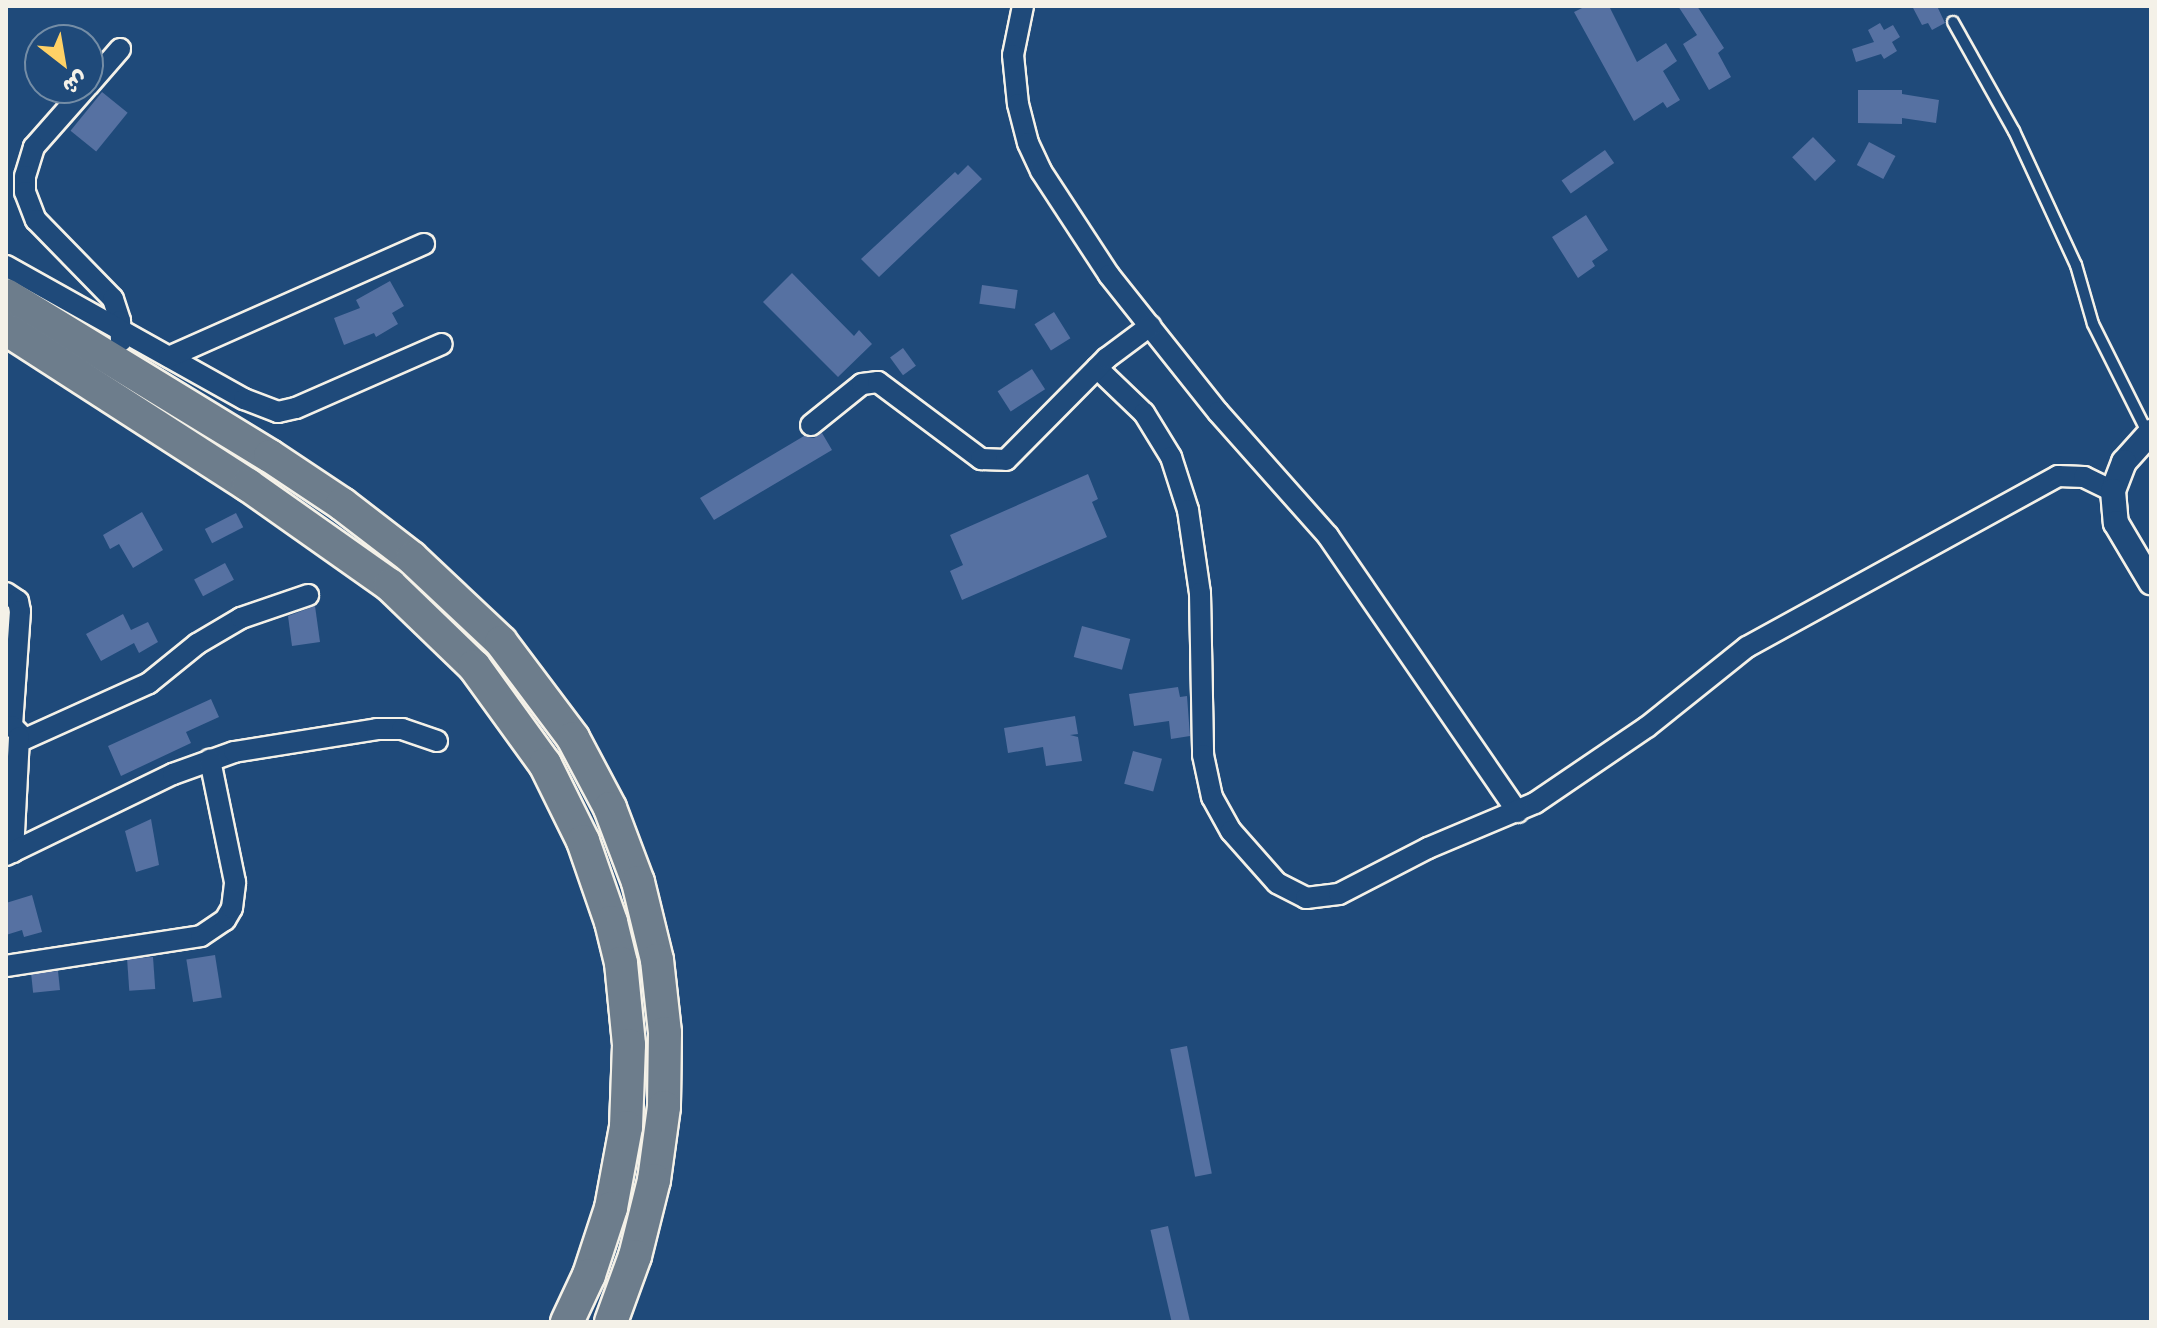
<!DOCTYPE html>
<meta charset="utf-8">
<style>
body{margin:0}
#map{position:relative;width:2157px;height:1328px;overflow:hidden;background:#1f4a7a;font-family:Sriracha,"Playpen Sans Arabic",sans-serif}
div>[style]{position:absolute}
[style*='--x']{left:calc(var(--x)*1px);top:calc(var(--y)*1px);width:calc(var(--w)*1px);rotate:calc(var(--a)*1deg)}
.building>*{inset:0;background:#5671a2;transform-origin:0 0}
.roads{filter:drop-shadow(2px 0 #f4f1e8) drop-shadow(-2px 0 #f4f1e8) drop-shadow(0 2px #f4f1e8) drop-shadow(0 -2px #f4f1e8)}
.service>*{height:10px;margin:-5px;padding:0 5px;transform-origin:5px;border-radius:5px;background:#1f4a7a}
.minor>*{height:20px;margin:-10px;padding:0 10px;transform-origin:10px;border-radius:10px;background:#1f4a7a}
.tertiary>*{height:24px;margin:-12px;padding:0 12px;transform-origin:12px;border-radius:12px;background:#1f4a7a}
.trunk>*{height:32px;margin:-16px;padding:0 16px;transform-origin:16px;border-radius:16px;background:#6d7d8c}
span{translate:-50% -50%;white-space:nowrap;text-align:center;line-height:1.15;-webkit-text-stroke:6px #1f4a7a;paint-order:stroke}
.frame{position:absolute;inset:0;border:8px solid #f4f1e8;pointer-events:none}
.north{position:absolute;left:24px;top:24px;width:80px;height:80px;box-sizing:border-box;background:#1f4a7a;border:2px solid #748da6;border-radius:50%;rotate:149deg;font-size:22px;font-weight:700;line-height:32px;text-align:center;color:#f4f1e8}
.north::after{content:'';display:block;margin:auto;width:28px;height:36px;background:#ffd166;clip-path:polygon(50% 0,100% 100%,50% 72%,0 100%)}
</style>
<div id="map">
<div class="building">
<div style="clip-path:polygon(1586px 6px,1609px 6px,1637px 62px,1666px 43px,1677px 61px,1663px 71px,1680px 100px,1667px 108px,1663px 102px,1634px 121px,1574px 12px)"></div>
<div style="clip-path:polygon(1678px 6px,1697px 6px,1724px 48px,1718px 53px,1731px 77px,1709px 90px,1683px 44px,1697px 35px)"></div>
<div style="clip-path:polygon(1912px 6px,1937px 6px,1945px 23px,1932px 30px,1928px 23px,1922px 25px)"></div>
<div style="clip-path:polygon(1880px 23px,1884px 30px,1893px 25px,1900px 37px,1892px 42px,1897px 51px,1884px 59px,1881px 54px,1856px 62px,1852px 49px,1874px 42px,1868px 30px)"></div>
<div style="clip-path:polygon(1858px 90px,1902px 90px,1902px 94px,1939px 100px,1936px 123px,1902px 118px,1902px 124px,1858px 123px)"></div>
<div style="left:102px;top:92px;width:33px;height:50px;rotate:39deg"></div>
<div style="left:1813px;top:137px;width:33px;height:29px;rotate:46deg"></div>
<div style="left:1869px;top:142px;width:30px;height:26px;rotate:28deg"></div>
<div style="left:1605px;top:150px;width:16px;height:53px;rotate:55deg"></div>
<div style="clip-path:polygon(968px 165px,982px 179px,879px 277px,861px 259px,955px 172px,958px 175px)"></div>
<div style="clip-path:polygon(1586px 215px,1608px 250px,1592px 261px,1595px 266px,1578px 278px,1552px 237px)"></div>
<div style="clip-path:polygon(792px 273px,854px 336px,859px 330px,872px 344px,838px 377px,763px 302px)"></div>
<div style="clip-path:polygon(390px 281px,404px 306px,392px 313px,398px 324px,376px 337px,374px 333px,344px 345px,334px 318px,360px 308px,356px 300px)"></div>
<div style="left:982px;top:285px;width:36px;height:19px;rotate:8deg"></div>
<div style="left:1054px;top:312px;width:31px;height:23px;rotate:58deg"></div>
<div style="left:903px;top:348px;width:22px;height:16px;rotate:54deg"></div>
<div style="left:1032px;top:369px;width:24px;height:41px;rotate:57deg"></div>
<div style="clip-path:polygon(822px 433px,832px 450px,714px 520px,700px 498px,804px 436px,814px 438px)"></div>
<div style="clip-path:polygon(1088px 474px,1098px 499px,1092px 502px,1107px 537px,962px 600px,950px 571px,963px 565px,950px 535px)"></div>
<div style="clip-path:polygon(142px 512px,163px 550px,133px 568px,119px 544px,110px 549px,103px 535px)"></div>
<div style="left:236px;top:513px;width:16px;height:35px;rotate:63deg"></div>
<div style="left:225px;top:563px;width:19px;height:35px;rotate:62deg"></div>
<div style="clip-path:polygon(315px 606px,320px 642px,292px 646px,288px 616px)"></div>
<div style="clip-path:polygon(123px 614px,131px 630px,148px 622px,158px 642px,139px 653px,134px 643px,101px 661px,86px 634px)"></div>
<div style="left:1082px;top:626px;width:50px;height:32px;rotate:15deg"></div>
<div style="clip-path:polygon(1178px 687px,1180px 697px,1187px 696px,1190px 736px,1171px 739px,1169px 721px,1134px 726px,1129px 694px)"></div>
<div style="clip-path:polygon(211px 699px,219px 717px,186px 732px,191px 743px,121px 776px,108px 746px)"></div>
<div style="clip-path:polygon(1075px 716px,1078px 734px,1070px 735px,1078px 737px,1082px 761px,1046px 766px,1043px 747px,1008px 753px,1004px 728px)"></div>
<div style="left:1133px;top:751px;width:30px;height:34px;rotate:15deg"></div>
<div style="clip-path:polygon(151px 819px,159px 865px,136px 872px,125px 831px)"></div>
<div style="clip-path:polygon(32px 895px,42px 932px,24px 937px,22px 930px,6px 935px,6px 903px)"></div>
<div style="left:215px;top:955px;width:43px;height:29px;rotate:81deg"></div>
<div style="left:153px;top:957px;width:32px;height:26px;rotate:86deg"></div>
<div style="left:58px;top:971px;width:19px;height:27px;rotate:84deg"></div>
<div style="left:1187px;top:1046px;width:130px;height:17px;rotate:79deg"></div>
<div style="left:1168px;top:1226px;width:99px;height:18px;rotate:77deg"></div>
</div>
<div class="roads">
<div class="service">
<div style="--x:1953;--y:22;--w:125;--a:60.8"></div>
<div style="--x:2014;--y:131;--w:148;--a:65.2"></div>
<div style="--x:2076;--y:265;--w:61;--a:73.9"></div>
<div style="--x:2093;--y:324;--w:123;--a:63.4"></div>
</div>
<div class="minor">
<div style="--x:1023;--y:6;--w:50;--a:101.5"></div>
<div style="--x:1013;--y:55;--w:49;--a:84.2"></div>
<div style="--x:1018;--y:104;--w:40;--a:75.6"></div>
<div style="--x:1028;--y:143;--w:31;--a:65"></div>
<div style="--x:1041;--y:171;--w:124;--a:56.8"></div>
<div style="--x:1109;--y:275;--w:175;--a:51.5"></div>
<div style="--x:1218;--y:412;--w:166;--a:48.4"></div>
<div style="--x:1328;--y:536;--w:335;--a:55.5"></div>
<div style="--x:88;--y:86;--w:49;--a:-49.1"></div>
<div style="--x:86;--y:88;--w:79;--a:131.4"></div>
<div style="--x:34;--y:147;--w:30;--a:107"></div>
<div style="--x:25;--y:176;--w:16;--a:90"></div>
<div style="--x:25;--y:192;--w:30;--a:69"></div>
<div style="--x:36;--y:220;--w:110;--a:45.7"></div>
<div style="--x:113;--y:299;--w:23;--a:72"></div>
<div style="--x:120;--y:321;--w:20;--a:87"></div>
<div style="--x:6;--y:266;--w:273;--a:29.2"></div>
<div style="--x:244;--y:399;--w:36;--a:21"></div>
<div style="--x:278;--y:412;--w:18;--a:-13"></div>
<div style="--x:296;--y:408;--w:159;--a:-23.7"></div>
<div style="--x:169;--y:357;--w:279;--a:-23.9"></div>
<div style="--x:1097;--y:368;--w:65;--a:43.8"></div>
<div style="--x:1144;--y:413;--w:52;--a:58.5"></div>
<div style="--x:1171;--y:457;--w:56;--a:72.2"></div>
<div style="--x:1188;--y:510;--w:84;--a:81.8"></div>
<div style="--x:1200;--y:593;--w:162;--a:88.9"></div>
<div style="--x:1203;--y:755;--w:43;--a:77.9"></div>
<div style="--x:1212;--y:797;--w:39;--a:61"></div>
<div style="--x:1231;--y:831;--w:69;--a:48.5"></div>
<div style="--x:1277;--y:883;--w:33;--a:27"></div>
<div style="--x:1306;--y:898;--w:33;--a:-7"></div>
<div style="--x:1339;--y:894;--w:100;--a:-27.3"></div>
<div style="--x:1428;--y:848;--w:116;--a:-22.8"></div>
<div style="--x:1535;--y:803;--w:135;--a:-34.2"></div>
<div style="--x:1647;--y:727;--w:128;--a:-38.7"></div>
<div style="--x:1747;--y:647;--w:355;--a:-28.8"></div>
<div style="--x:2058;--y:476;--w:26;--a:2"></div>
<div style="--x:2084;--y:477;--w:32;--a:26"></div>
<div style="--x:811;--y:425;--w:65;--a:-38.8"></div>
<div style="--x:862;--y:384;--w:16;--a:-7"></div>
<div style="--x:878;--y:382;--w:129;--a:36.8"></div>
<div style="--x:981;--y:459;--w:25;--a:2"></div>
<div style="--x:1006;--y:460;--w:144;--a:-45.3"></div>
<div style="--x:1107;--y:358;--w:54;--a:-36.7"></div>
<div style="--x:6;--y:593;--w:14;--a:34"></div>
<div style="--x:18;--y:601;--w:10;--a:79"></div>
<div style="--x:20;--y:611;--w:115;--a:94"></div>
<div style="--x:12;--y:726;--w:18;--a:45"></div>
<div style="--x:25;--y:739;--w:136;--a:-24.3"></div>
<div style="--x:149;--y:683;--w:62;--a:-39.1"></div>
<div style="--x:197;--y:644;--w:51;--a:-30.6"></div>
<div style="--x:241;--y:618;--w:71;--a:-18.9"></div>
<div style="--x:13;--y:852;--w:115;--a:-87"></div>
<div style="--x:6;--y:855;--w:186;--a:-25.9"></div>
<div style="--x:173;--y:774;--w:65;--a:-19.8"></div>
<div style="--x:234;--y:752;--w:145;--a:-9.1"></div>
<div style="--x:377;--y:729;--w:25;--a:0"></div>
<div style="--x:402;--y:729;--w:37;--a:19"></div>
<div style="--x:6;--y:966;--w:197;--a:-8.7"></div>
<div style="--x:201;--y:936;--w:29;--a:-34"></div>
<div style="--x:225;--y:920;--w:14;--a:-60"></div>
<div style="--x:232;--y:908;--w:26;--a:-83"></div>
<div style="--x:235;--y:882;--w:125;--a:-101.6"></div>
</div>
<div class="tertiary">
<div style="--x:2151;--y:432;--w:40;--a:132"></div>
<div style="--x:2124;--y:462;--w:31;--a:111"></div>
<div style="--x:2113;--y:491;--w:32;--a:85"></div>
<div style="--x:2116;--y:523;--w:69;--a:59.3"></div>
</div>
<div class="trunk">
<div style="--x:6;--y:295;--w:309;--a:31.4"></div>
<div style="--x:270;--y:456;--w:87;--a:33.7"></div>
<div style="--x:342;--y:504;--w:88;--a:37.6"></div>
<div style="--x:412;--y:558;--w:122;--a:43.3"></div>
<div style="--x:501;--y:642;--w:120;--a:53.1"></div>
<div style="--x:573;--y:738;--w:79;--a:62.1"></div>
<div style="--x:610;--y:808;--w:79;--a:69.3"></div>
<div style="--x:638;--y:882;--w:80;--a:76.3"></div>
<div style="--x:657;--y:960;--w:73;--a:83.7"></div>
<div style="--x:665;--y:1033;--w:74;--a:90.8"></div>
<div style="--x:664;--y:1107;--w:74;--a:97.8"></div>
<div style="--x:654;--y:1180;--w:78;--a:104"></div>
<div style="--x:635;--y:1256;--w:70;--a:110"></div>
<div style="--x:6;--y:329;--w:288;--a:32.8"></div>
<div style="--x:248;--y:485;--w:174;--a:35.2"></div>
<div style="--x:390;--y:585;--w:117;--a:44"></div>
<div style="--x:474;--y:666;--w:121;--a:54.1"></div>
<div style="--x:545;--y:764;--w:86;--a:63.7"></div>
<div style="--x:583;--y:841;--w:86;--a:70.9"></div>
<div style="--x:611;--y:922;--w:42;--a:76.3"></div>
<div style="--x:621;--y:963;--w:82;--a:84.4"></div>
<div style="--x:629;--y:1045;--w:82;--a:92.1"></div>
<div style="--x:626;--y:1127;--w:82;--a:100.5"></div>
<div style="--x:611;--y:1208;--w:71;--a:108.2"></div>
<div style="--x:589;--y:1275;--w:52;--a:115.1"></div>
</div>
</div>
<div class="frame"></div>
<div class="north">ش</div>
</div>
